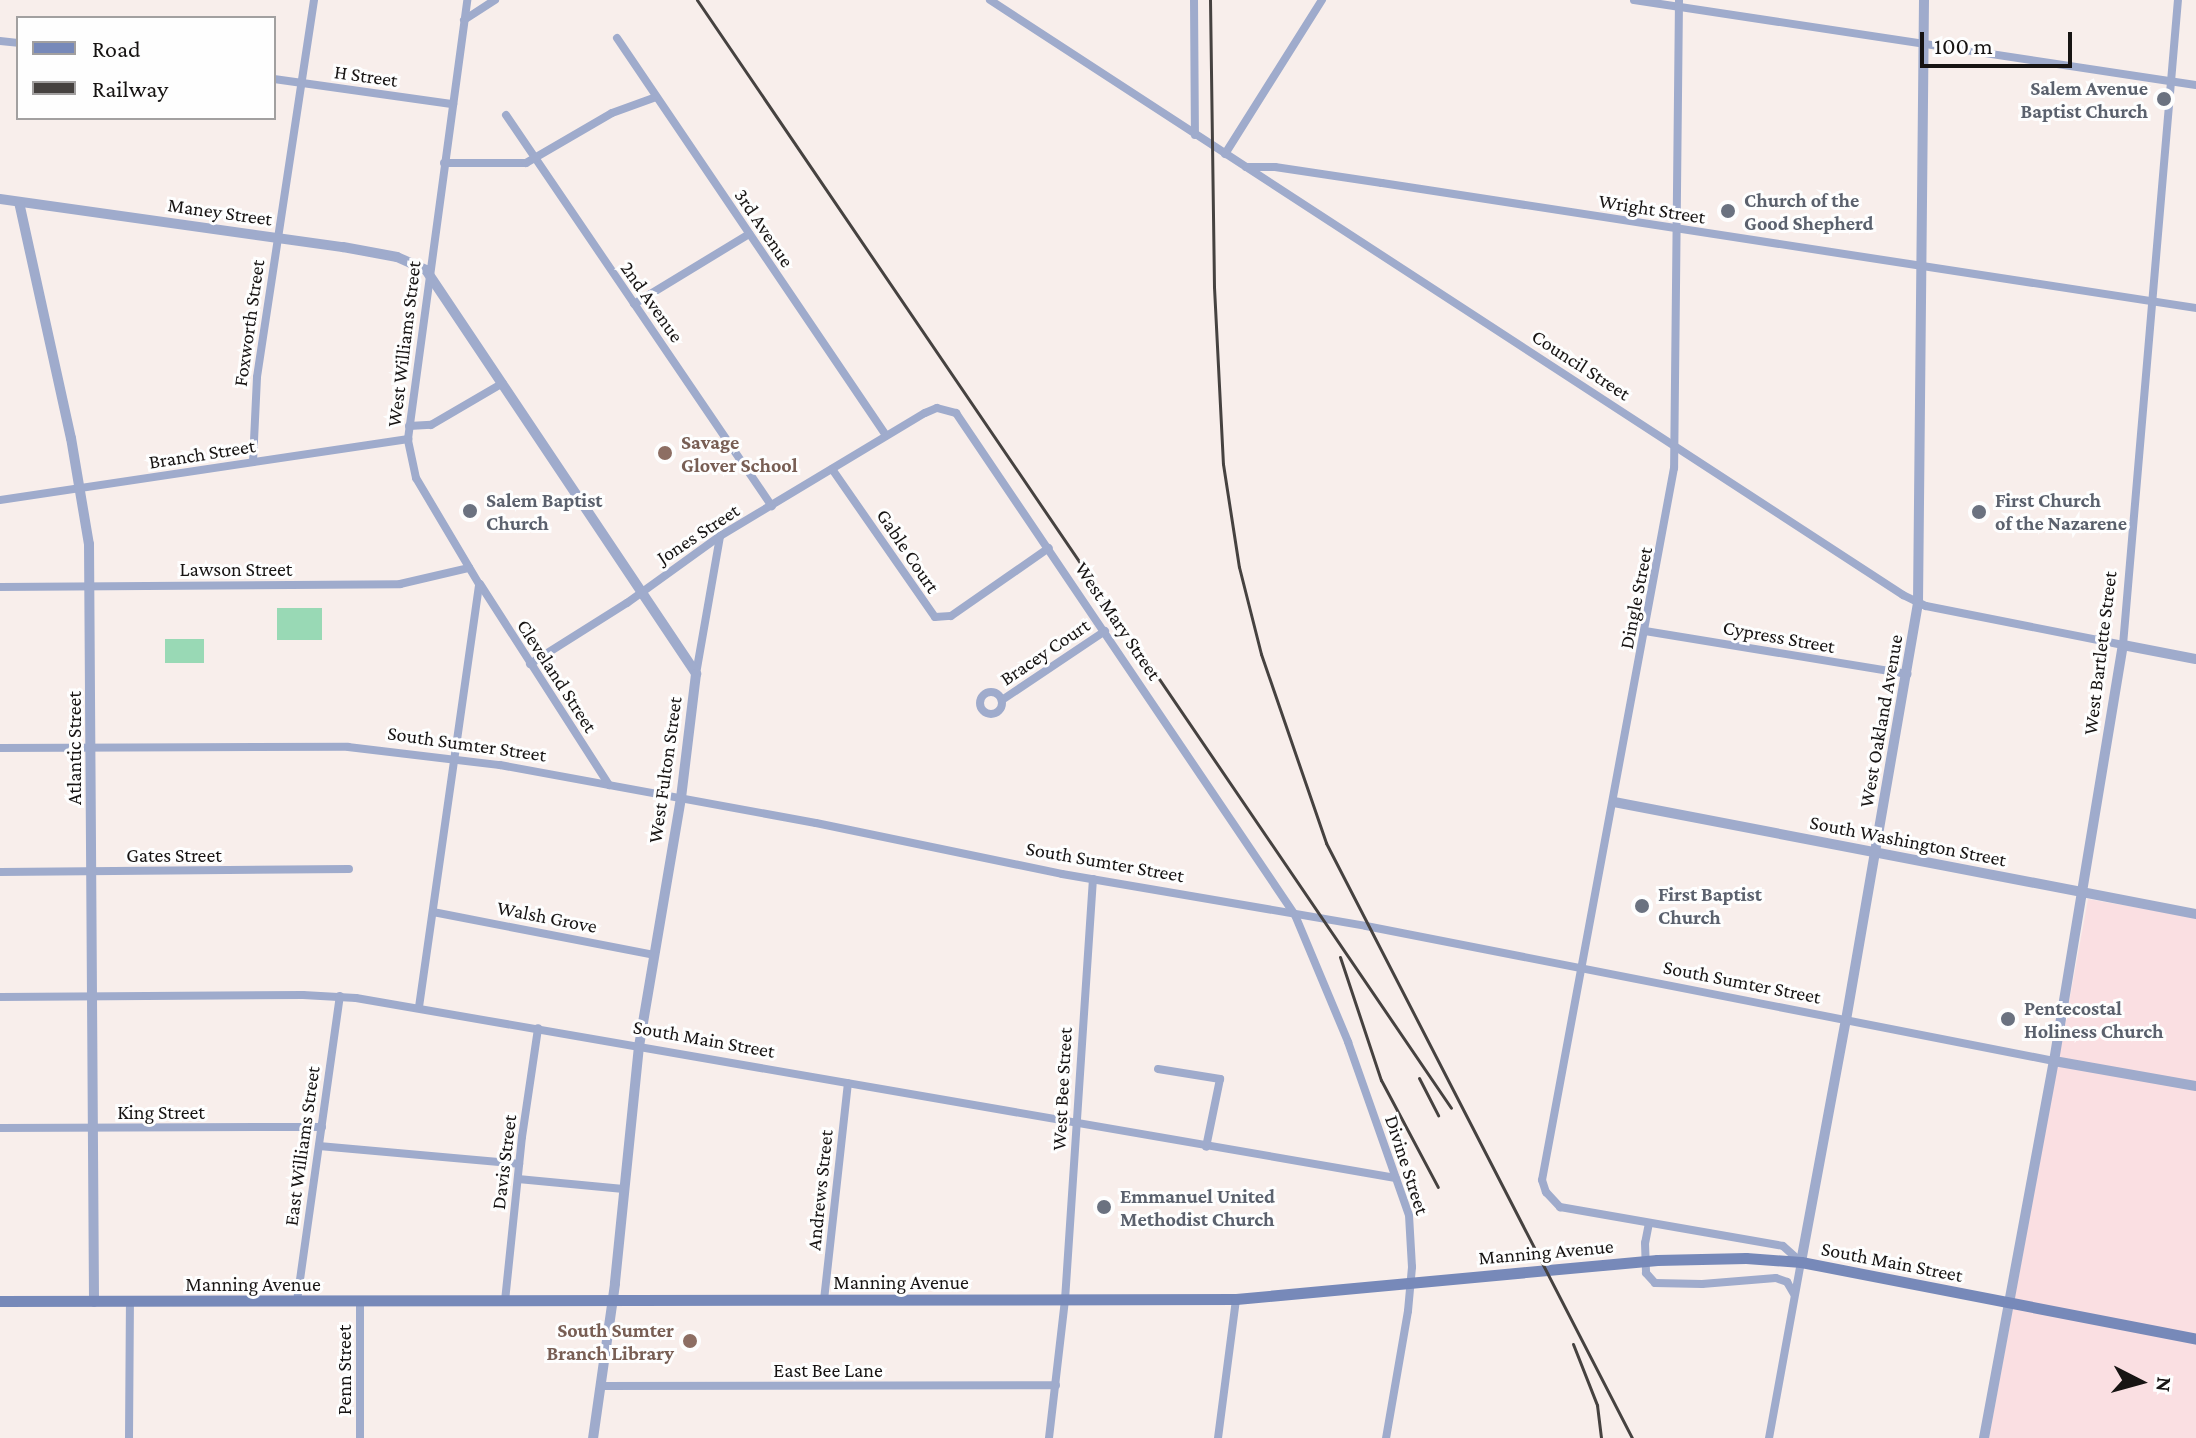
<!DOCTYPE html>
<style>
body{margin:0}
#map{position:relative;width:2196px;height:1438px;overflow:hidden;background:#f8eeeb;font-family:"Crimson Pro",serif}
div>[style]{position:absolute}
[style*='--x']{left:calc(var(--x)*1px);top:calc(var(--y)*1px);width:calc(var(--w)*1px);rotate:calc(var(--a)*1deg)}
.commercial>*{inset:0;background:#fadfe2}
.green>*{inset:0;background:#99d9b5;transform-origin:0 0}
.minor>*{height:8px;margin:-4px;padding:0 4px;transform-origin:4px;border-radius:4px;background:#9fabcc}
.minor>.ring{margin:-4px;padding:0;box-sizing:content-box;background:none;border:8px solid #9fabcc;border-radius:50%}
.tertiary>*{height:10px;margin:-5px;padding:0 5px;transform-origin:5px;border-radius:5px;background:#9fabcc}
.secondary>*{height:11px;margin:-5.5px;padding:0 5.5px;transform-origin:5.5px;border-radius:5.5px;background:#7789b9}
.rail>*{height:3px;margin:-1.5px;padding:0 1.5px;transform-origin:1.5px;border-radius:1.5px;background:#464240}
.dots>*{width:22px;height:22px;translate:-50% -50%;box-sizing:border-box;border:4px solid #fefefe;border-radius:50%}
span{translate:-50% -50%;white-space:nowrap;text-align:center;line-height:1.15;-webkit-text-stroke:6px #fefefe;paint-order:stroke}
.street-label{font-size:20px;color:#171413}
.worship-label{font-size:20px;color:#5b616d;font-weight:700}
.right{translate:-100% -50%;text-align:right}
.left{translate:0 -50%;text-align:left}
.education-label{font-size:20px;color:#785e54;font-weight:700}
.legend{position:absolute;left:16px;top:16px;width:260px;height:104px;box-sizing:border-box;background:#fefefe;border:2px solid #a2a0a0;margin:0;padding:10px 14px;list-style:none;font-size:24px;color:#171413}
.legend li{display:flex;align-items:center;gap:16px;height:40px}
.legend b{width:40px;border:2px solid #a2a0a0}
.north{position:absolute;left:2100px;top:1342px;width:80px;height:80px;-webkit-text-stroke:6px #fefefe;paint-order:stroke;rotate:96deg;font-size:22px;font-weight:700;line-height:32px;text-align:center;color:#171413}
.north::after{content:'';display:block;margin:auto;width:28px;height:36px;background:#171413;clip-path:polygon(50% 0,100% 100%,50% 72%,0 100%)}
.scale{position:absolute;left:1920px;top:32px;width:152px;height:36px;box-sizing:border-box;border:4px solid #171413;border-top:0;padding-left:10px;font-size:24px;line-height:28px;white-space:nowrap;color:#171413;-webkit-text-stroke:6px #fefefe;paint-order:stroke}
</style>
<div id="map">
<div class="commercial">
<div style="clip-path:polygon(2088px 899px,2196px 918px,2196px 1438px,1989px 1438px)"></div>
</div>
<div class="green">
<div style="left:277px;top:608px;width:45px;height:32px"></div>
<div style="left:204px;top:639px;width:24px;height:39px;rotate:90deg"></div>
</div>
<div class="minor">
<div style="--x:990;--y:0;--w:1090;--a:33.09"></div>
<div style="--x:1903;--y:595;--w:25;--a:26"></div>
<div style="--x:1926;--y:606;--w:201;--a:11.2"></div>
<div style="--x:2123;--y:645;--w:647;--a:-85.13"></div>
<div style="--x:1194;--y:0;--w:135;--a:89.6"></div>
<div style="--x:1634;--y:0;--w:568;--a:8.6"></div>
<div style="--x:1679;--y:0;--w:468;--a:90.6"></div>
<div style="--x:1674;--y:468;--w:724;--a:100.5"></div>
<div style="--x:1542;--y:1180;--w:13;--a:72"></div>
<div style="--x:1546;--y:1192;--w:21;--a:47"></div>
<div style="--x:1560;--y:1207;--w:226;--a:9.9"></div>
<div style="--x:1783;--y:1246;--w:24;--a:42"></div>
<div style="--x:1801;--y:1262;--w:179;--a:100.3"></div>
<div style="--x:464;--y:20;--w:37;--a:-33"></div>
<div style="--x:617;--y:38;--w:480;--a:55.9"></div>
<div style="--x:0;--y:41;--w:18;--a:6"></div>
<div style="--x:274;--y:79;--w:181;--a:8"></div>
<div style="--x:506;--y:115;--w:473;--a:55.8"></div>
<div style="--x:1225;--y:154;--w:182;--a:-57.8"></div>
<div style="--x:444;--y:163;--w:82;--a:0"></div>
<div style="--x:526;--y:163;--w:99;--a:-30.2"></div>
<div style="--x:612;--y:113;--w:47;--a:-20"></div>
<div style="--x:1246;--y:167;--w:29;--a:0"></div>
<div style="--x:1275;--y:167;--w:108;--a:8.5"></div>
<div style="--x:1382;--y:183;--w:824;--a:8.73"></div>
<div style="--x:634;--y:304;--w:135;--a:-31.3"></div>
<div style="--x:409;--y:426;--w:22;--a:-3"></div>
<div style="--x:431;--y:425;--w:83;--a:-30.3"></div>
<div style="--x:253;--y:462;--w:85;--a:-87.3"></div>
<div style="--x:257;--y:377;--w:381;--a:-81.4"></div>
<div style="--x:832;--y:469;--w:180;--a:55.2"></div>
<div style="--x:935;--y:617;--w:16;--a:-4"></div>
<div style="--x:951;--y:616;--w:119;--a:-34.8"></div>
<div style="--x:0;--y:500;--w:413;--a:-8.5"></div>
<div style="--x:480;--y:584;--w:239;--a:57.3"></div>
<div style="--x:0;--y:587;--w:400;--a:-0.4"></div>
<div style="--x:400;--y:584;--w:71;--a:-13.1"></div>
<div style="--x:1645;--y:631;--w:266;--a:9.3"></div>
<div style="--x:530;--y:664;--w:115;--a:-32.2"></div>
<div style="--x:627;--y:603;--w:115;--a:-35.8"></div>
<div style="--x:720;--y:536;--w:239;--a:-31"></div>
<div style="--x:925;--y:413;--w:13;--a:-23"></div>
<div style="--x:937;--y:408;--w:20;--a:15"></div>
<div style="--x:956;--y:413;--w:606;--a:55.97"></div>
<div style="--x:1295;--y:915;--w:138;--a:67.3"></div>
<div style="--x:1348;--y:1042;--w:183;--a:70.6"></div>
<div style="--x:1409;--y:1215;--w:52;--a:86.7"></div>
<div style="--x:1412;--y:1267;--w:44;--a:95.2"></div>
<div style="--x:1408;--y:1311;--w:129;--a:99.8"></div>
<div style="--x:696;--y:674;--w:140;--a:-80.1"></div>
<div class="ring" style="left:980px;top:692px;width:14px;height:14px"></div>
<div style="--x:1002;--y:700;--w:124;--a:-33.8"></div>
<div style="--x:0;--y:748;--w:348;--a:-0.2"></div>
<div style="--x:348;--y:747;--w:153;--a:6.8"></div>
<div style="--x:500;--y:765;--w:321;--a:10.4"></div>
<div style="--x:816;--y:823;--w:251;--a:11.7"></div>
<div style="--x:1062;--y:874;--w:308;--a:9.7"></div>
<div style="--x:1366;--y:926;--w:701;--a:11.1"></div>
<div style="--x:0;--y:872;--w:349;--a:-0.5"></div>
<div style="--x:433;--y:912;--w:225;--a:11"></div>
<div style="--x:0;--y:997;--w:303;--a:-0.4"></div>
<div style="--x:303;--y:995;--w:53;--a:3.2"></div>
<div style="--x:356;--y:998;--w:1055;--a:9.82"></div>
<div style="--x:419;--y:1007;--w:427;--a:-81.9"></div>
<div style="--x:479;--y:584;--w:123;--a:-120.7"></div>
<div style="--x:416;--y:478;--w:40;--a:-102"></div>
<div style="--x:408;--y:439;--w:443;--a:-82.3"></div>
<div style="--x:1158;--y:1069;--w:63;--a:9.2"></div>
<div style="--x:1220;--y:1079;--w:69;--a:101.6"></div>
<div style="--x:0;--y:1128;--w:322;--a:-0.2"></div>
<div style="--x:319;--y:1146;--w:201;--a:5.1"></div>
<div style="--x:518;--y:1179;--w:106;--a:5.4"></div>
<div style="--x:1649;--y:1223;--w:20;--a:101"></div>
<div style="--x:1645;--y:1243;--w:30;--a:88"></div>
<div style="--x:1646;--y:1273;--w:13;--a:48"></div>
<div style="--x:1655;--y:1283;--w:47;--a:1.2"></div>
<div style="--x:1702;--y:1284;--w:74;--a:-4.6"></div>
<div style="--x:1776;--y:1278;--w:12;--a:20"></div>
<div style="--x:1787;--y:1282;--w:14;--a:60"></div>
<div style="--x:824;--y:1300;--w:218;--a:-83.7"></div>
<div style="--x:297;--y:1301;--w:308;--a:-82"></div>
<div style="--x:505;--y:1301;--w:165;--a:-84.1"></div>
<div style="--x:522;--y:1137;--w:110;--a:-81.6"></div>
<div style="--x:600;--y:1386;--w:456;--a:-0.1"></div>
<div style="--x:129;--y:1438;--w:136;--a:-89.6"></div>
<div style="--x:360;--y:1438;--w:137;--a:-90"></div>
<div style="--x:1049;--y:1438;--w:139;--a:-83.4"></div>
<div style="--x:1065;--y:1300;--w:422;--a:-86.2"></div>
<div style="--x:1218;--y:1438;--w:140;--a:-82.6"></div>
</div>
<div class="tertiary">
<div style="--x:0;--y:199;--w:346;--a:8"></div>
<div style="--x:343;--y:247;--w:55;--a:10.5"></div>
<div style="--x:397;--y:257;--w:32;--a:24"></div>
<div style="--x:426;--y:270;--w:486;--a:56.2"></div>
<div style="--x:696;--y:674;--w:125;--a:96.9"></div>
<div style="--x:681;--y:798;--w:252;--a:99.6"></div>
<div style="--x:639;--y:1046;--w:239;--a:95.8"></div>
<div style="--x:615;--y:1284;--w:156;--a:98.1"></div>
<div style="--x:19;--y:202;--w:242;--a:77.6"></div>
<div style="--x:71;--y:438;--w:108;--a:80.4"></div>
<div style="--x:89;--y:544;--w:758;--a:89.62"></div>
<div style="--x:1614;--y:802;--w:593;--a:10.89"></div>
<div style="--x:2054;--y:1061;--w:144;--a:10"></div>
<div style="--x:1801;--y:1262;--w:246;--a:-79.5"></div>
<div style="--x:1846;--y:1020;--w:423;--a:-80.2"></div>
<div style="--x:1918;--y:603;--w:603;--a:-89.43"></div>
<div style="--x:1984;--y:1438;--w:383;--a:-79.5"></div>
<div style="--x:2054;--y:1061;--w:422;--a:-80.6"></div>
<div style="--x:2123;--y:645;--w:74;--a:10.9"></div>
</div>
<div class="secondary">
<div style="--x:0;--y:1301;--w:1236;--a:-0.09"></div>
<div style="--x:1236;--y:1299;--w:423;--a:-5.3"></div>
<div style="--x:1657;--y:1260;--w:89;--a:-1.3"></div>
<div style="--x:1746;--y:1258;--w:55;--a:4.2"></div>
<div style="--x:1801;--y:1262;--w:402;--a:11"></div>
</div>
<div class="rail">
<div style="--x:697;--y:0;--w:1340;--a:55.76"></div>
<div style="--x:1210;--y:0;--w:287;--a:89.2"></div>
<div style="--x:1214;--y:287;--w:177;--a:87.1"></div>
<div style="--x:1223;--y:464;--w:104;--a:81.2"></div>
<div style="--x:1239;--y:567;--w:90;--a:75.8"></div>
<div style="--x:1261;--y:654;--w:200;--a:71"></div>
<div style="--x:1326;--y:843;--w:669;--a:62.78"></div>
<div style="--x:1340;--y:957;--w:130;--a:71.6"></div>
<div style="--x:1381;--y:1080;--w:121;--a:62"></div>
<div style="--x:1419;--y:1078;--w:42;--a:62.8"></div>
<div style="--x:1573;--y:1344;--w:66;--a:68.5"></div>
<div style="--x:1597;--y:1405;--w:33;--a:83"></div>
</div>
<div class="dots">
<div style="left:2164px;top:99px;background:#6b7280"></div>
<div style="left:1728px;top:211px;background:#6b7280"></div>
<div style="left:665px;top:453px;background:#8d6e63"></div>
<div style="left:470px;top:511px;background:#6b7280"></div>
<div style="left:1979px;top:512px;background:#6b7280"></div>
<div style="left:1642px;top:906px;background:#6b7280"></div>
<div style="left:2008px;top:1019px;background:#6b7280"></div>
<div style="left:1104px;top:1207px;background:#6b7280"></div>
<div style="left:690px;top:1341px;background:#8d6e63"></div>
</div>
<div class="street-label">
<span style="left:366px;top:76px;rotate:8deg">H Street</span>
<span style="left:1652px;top:209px;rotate:9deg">Wright Street</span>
<span style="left:220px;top:212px;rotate:8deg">Maney Street</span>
<span style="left:764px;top:228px;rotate:56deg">3rd Avenue</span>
<span style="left:652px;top:302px;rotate:55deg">2nd Avenue</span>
<span style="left:249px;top:323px;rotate:-82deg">Foxworth Street</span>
<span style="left:404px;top:344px;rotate:-83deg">West Williams Street</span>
<span style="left:1581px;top:365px;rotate:33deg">Council Street</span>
<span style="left:202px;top:454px;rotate:-9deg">Branch Street</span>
<span style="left:698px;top:534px;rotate:-33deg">Jones Street</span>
<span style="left:908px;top:551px;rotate:56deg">Gable Court</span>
<span style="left:236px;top:569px">Lawson Street</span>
<span style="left:1636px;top:598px;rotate:-79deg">Dingle Street</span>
<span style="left:1118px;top:621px;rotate:56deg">West Mary Street</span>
<span style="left:1779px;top:637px;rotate:10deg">Cypress Street</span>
<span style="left:1045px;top:652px;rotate:-34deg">Bracey Court</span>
<span style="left:2100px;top:653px;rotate:-83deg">West Bartlette Street</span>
<span style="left:557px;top:676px;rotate:57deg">Cleveland Street</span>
<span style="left:1881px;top:721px;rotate:-80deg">West Oakland Avenue</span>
<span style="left:467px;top:744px;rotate:8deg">South Sumter Street</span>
<span style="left:74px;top:748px;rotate:-90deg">Atlantic Street</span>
<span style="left:665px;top:770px;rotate:-82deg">West Fulton Street</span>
<span style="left:1908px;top:841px;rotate:11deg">South Washington Street</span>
<span style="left:174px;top:855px">Gates Street</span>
<span style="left:1105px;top:862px;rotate:10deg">South Sumter Street</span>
<span style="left:547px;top:917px;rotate:11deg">Walsh Grove</span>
<span style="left:1742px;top:982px;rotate:11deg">South Sumter Street</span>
<span style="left:704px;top:1039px;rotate:10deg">South Main Street</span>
<span style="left:1062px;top:1089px;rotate:-87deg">West Bee Street</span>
<span style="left:161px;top:1112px">King Street</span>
<span style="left:302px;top:1146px;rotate:-82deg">East Williams Street</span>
<span style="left:504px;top:1162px;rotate:-83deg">Davis Street</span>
<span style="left:1407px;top:1165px;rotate:72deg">Divine Street</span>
<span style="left:820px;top:1190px;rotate:-84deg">Andrews Street</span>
<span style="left:1546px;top:1252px;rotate:-5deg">Manning Avenue</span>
<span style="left:1892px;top:1262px;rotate:11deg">South Main Street</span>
<span style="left:901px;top:1282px">Manning Avenue</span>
<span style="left:253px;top:1284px">Manning Avenue</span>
<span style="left:344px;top:1370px;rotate:-90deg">Penn Street</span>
<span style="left:828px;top:1370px">East Bee Lane</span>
</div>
<div class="worship-label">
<span class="right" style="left:2148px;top:100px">Salem Avenue<br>Baptist Church</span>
<span class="left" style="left:1744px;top:212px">Church of the<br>Good Shepherd</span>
<span class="left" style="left:486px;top:512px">Salem Baptist<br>Church</span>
<span class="left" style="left:1995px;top:512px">First Church<br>of the Nazarene</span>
<span class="left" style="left:1658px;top:906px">First Baptist<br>Church</span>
<span class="left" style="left:2024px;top:1020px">Pentecostal<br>Holiness Church</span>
<span class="left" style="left:1120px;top:1208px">Emmanuel United<br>Methodist Church</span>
</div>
<div class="education-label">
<span class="left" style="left:681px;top:454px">Savage<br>Glover School</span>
<span class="right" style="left:674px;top:1342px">South Sumter<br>Branch Library</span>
</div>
<ul class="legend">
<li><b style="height:10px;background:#7789b9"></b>Road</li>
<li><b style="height:10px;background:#464240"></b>Railway</li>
</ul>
<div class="north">N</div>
<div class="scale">100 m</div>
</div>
